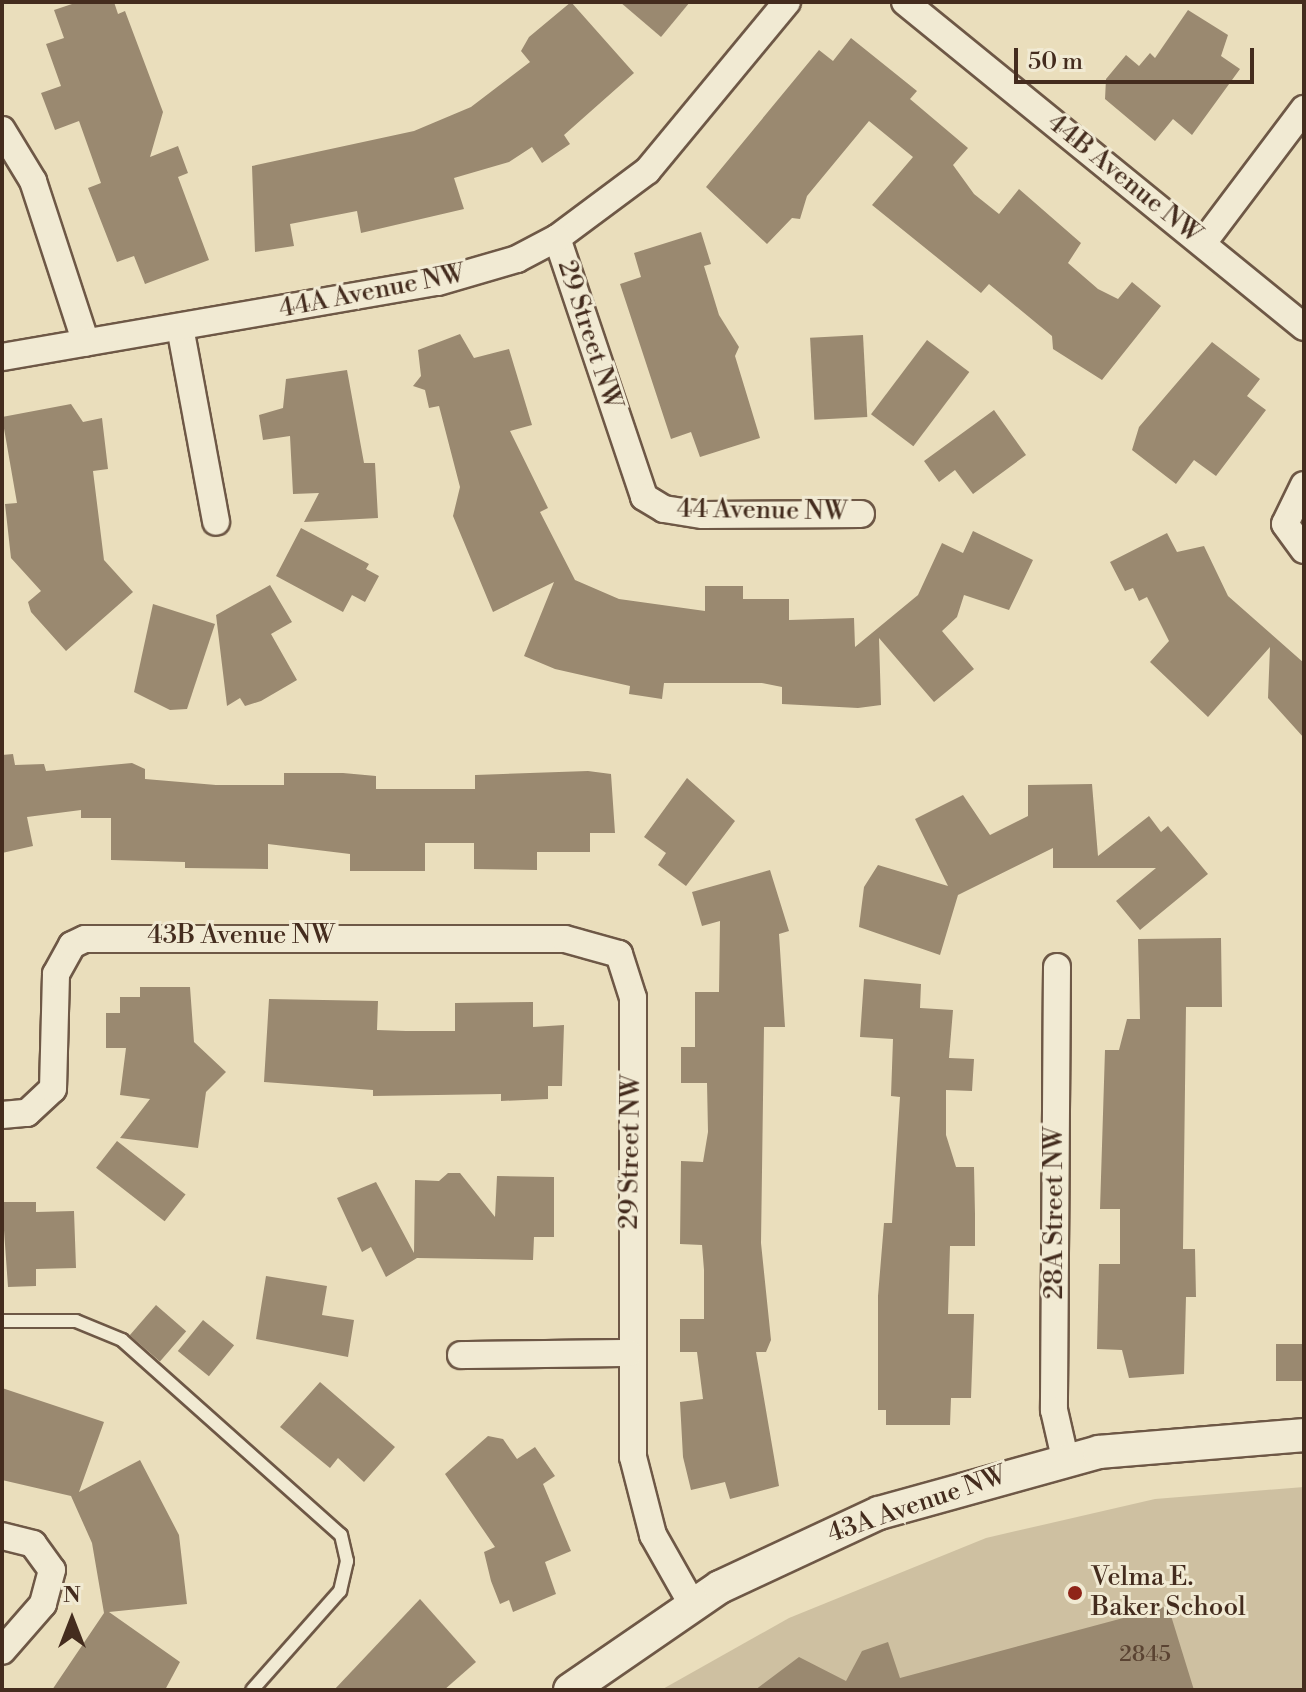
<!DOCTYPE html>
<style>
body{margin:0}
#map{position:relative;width:1306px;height:1692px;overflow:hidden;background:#eadebc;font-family:"Libre Bodoni",serif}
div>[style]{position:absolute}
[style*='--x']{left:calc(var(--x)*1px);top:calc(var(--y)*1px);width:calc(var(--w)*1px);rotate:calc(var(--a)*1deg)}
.green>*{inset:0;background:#cec0a1}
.building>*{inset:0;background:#9a8970;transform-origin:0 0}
.roads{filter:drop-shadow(2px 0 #6e5846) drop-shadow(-2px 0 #6e5846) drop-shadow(0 2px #6e5846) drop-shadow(0 -2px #6e5846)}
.service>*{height:12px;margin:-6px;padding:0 6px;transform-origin:6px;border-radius:6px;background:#f1ead3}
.minor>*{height:26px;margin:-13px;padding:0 13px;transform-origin:13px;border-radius:13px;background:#f1ead3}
.tertiary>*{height:32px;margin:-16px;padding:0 16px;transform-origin:16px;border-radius:16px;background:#f1ead3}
.dots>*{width:22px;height:22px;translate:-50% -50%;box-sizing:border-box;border:4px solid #f1ead3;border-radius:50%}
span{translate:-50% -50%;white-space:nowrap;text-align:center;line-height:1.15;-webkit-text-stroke:6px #f1ead3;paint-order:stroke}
.number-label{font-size:22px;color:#5a4332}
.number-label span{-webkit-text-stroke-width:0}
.street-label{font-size:26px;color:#442c1e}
.poi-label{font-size:26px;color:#442c1e}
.left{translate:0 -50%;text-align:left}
.frame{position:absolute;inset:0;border:4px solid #442c1e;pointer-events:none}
.north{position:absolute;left:32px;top:1580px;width:80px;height:80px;-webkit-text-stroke:6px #f1ead3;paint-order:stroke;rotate:0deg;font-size:22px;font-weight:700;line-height:32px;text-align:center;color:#442c1e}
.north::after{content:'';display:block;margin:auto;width:28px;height:36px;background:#442c1e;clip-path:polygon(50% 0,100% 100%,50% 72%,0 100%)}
.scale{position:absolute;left:1014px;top:48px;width:240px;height:36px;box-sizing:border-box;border:4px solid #442c1e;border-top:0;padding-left:10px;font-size:24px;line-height:28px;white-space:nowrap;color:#442c1e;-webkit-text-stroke:6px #f1ead3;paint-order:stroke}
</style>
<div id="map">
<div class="green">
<div style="clip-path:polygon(1304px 1487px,1304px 1690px,661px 1690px,789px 1618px,986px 1538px,1155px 1499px)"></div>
</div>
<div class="building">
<div style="clip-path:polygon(78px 2px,114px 2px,118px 14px,125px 11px,163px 112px,150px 157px,178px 146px,188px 173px,178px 177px,209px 260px,145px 284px,134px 256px,117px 262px,88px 188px,101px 183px,79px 121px,55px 130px,41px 93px,61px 86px,46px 44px,64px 38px,54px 10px)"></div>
<div style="clip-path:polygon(571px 2px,634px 73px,564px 135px,570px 144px,542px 163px,532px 147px,509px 162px,454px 178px,464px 209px,361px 233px,357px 211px,290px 224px,294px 246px,255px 252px,252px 166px,414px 131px,471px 107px,530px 62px,521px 51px,529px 37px)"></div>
<div style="clip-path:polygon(620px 2px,690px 2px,661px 37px)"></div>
<div style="clip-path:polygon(1188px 10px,1228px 35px,1221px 56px,1240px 69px,1192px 135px,1173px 119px,1155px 141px,1105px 99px,1106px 79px,1126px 55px,1139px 66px,1150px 53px,1155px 58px)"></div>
<div style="clip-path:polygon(851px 38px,917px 91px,910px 99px,968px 148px,953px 165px,974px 194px,999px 214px,1019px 189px,1081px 243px,1068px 263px,1098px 289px,1118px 299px,1132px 282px,1161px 306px,1102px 380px,1053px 349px,1052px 336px,989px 284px,981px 293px,872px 205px,913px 157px,869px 121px,807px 196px,800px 219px,792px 218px,767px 244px,706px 187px,819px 50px,833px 61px)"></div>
<div style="clip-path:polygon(701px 232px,711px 264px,704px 266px,719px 315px,739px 347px,735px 356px,760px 438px,700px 457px,691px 432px,671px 439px,620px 284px,641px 277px,634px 253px)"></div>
<div style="clip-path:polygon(460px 334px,474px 358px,509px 349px,532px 425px,510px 431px,548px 508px,540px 512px,575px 580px,619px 599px,705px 611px,705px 586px,743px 586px,743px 599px,789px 599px,789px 620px,854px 618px,855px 647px,918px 595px,942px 543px,963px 553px,973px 531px,1033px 560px,1009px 610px,964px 595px,957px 617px,942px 631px,974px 669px,934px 702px,879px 638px,881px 705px,858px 708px,782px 704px,782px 687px,762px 683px,664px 683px,662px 699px,629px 694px,630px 686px,555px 669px,524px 656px,554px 582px,493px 612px,453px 516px,460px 487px,439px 406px,429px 408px,425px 390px,413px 386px,421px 376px,418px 350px)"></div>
<div style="left:863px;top:335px;width:82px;height:53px;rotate:87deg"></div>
<div style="left:927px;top:340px;width:53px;height:93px;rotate:37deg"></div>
<div style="clip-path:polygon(1212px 342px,1260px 379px,1247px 396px,1266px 410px,1216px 476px,1194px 460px,1176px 484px,1132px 450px,1139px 427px)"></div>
<div style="clip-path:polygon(347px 370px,364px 463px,375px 463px,378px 518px,304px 522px,319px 493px,293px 494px,290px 436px,263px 440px,259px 415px,283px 408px,286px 379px)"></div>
<div style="clip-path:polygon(71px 404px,83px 422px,102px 418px,108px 469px,93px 471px,104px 560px,133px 592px,66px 651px,31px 612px,28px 602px,41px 591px,11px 558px,5px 504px,17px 503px,2px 417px)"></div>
<div style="clip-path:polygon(994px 410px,1026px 455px,973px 494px,955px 470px,939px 482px,924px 461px)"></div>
<div style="clip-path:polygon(301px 528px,369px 564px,366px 569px,379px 576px,365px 602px,352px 595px,343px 612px,276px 576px)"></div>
<div style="clip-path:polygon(1167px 533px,1177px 552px,1204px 546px,1228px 596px,1304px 663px,1304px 738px,1268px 698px,1270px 647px,1208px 717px,1150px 662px,1169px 641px,1147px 597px,1139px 601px,1133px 588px,1125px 591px,1110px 562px)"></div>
<div style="clip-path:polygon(270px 585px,292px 622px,271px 634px,297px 680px,261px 701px,245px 706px,240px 698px,227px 706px,216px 615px)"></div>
<div style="clip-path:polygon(153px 604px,215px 624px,187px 709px,170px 710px,134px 692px)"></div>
<div style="clip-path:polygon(13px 754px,15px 765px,44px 764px,46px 771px,132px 763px,145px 769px,145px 779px,216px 785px,284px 785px,284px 773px,343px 773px,376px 776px,376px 789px,475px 789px,475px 775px,588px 771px,611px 774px,615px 833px,590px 833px,590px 852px,537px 852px,537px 870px,474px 869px,474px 843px,425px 843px,425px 871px,350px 871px,350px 854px,268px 844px,268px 869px,185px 868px,185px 862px,111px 860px,111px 818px,81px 818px,81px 810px,27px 817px,33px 846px,2px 853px,2px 755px)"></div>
<div style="clip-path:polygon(687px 778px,735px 821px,686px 886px,658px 865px,666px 853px,644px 837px)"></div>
<div style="clip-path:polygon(1092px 784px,1098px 856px,1149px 816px,1161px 832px,1168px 826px,1208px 874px,1140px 930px,1116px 901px,1156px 868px,1053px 868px,1053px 848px,958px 895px,940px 955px,859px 927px,864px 887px,878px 865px,948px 886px,915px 819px,963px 795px,990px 835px,1028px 816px,1028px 785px)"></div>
<div style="clip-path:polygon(770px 870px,789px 931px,779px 934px,785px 1027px,764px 1027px,761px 1243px,771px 1340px,766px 1352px,756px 1352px,779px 1486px,730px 1499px,725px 1482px,691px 1490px,683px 1457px,680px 1402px,703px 1399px,697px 1352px,680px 1352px,680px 1319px,704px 1319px,704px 1270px,702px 1245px,680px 1244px,681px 1161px,703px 1162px,708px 1132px,707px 1083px,681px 1083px,681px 1047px,695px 1047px,695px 992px,719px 992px,720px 921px,702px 926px,692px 892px)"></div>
<div style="clip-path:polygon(1221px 938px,1222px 1007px,1186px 1007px,1183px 1249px,1195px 1249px,1196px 1297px,1186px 1297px,1184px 1374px,1129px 1378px,1122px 1350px,1097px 1349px,1099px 1264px,1120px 1264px,1120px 1209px,1100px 1209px,1105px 1050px,1119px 1050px,1127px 1019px,1140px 1019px,1138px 939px)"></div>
<div style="clip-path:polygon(864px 979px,921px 984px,920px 1008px,953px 1010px,949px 1058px,974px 1059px,972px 1091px,946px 1090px,946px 1135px,956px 1167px,974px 1167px,975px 1214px,975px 1246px,950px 1246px,948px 1314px,974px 1314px,971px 1398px,951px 1398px,950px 1425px,886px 1425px,886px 1410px,878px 1410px,878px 1296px,884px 1223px,892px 1223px,900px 1097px,891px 1096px,893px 1039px,860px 1037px)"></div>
<div style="clip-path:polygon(140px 987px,190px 987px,194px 1042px,226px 1072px,206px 1092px,198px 1148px,120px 1138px,150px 1099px,120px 1095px,126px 1048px,106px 1048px,106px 1013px,120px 1013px,120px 997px,140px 997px)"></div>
<div style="clip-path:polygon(269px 999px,378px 1001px,377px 1030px,406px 1031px,455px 1031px,455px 1003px,533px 1002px,533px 1027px,564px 1025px,562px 1086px,548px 1086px,548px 1099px,501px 1101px,501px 1094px,373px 1096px,373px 1090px,264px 1082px)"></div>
<div style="left:117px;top:1141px;width:87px;height:34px;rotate:38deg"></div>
<div style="clip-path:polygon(448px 1173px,460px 1173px,495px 1217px,497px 1176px,554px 1177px,554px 1237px,534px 1237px,533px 1260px,417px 1258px,386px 1277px,371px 1247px,362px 1252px,337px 1198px,376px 1182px,414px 1253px,415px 1180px,439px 1181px)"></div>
<div style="clip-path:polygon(2px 1202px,36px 1202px,36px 1212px,74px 1211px,76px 1268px,36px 1269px,36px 1286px,8px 1287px)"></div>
<div style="clip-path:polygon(266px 1276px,327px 1286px,322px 1315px,354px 1320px,348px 1357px,256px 1339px)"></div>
<div style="left:156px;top:1305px;width:40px;height:40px;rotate:41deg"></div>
<div style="left:203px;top:1320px;width:40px;height:40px;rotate:39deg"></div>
<div style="left:1276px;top:1344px;width:28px;height:37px"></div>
<div style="clip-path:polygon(320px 1382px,395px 1447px,364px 1482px,338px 1458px,330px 1468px,280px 1427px)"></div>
<div style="clip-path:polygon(2px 1388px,104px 1422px,79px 1492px,140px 1460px,179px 1535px,187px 1604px,109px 1612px,180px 1662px,165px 1690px,52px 1690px,104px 1613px,92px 1543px,71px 1496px,2px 1480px)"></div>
<div style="clip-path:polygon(488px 1436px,503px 1439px,517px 1459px,535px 1447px,555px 1476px,543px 1484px,571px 1551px,545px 1562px,556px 1594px,513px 1612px,509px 1600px,500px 1604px,491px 1581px,484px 1552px,495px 1547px,445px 1474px)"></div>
<div style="clip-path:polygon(420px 1599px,476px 1662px,444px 1690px,334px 1690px)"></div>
<div style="clip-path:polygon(1168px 1606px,1194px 1690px,755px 1690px,799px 1657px,846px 1681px,862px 1651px,888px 1642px,900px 1678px)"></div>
</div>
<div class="roads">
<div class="service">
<div style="--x:2;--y:1321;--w:74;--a:0"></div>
<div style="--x:76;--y:1321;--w:50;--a:22.4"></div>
<div style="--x:122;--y:1340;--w:293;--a:41.7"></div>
<div style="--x:341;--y:1535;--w:27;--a:77"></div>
<div style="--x:347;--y:1561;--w:31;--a:103"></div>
<div style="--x:340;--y:1591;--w:132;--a:131.6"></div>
</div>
<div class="minor">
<div style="--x:787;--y:2;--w:219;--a:129.6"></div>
<div style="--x:647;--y:171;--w:112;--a:143.3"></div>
<div style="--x:557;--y:238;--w:273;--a:71.4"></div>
<div style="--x:644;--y:497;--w:23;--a:31"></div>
<div style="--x:664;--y:509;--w:39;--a:9"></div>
<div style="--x:703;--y:515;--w:158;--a:-0.4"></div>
<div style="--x:905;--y:2;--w:515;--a:39.16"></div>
<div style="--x:2;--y:130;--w:60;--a:58.7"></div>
<div style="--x:33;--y:181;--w:170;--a:71.9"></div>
<div style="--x:1203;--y:243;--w:168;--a:-53"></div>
<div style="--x:180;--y:327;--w:198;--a:79.5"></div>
<div style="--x:2;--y:357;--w:442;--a:-9.8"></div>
<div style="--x:438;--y:282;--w:82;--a:-16.2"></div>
<div style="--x:517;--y:259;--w:45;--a:-27.7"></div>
<div style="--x:1304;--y:485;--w:43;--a:116"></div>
<div style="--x:1285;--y:524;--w:32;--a:54"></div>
<div style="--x:1057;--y:967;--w:443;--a:90.4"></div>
<div style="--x:1054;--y:1410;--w:49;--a:77.1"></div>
<div style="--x:2;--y:1115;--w:25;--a:-5"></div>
<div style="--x:27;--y:1113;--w:35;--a:-43"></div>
<div style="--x:53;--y:1089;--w:115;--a:-88.5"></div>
<div style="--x:56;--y:974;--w:33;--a:-61"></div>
<div style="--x:72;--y:945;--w:14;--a:-25"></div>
<div style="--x:85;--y:939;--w:480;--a:0"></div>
<div style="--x:565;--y:939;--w:56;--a:15.5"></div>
<div style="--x:619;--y:954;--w:46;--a:72.3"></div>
<div style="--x:633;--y:998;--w:459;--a:90"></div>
<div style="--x:633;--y:1457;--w:81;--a:75.6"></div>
<div style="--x:653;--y:1535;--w:79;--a:60.5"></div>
<div style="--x:461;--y:1355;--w:168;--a:-0.7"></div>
<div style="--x:2;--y:1536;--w:32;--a:14"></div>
<div style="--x:33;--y:1544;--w:32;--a:54"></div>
<div style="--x:52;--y:1570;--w:35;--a:105"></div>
<div style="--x:43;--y:1604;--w:62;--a:131.1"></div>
</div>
<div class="tertiary">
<div style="--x:570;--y:1690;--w:182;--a:-34.5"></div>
<div style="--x:720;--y:1587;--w:175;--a:-25"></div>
<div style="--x:879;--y:1513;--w:228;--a:-15.5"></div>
<div style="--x:1099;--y:1452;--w:206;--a:-4.7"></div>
</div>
</div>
<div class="dots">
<div style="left:1075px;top:1593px;background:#8f2418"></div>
</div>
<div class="number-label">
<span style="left:1145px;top:1655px">2845</span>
</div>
<div class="street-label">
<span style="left:1124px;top:179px;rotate:39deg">44B Avenue NW</span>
<span style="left:372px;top:292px;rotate:-11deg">44A Avenue NW</span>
<span style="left:589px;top:335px;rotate:72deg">29 Street NW</span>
<span style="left:762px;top:511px;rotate:1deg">44 Avenue NW</span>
<span style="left:241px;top:936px">43B Avenue NW</span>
<span style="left:631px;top:1152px;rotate:-89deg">29 Street NW</span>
<span style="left:1055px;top:1213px;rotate:-90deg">28A Street NW</span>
<span style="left:917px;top:1505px;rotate:-19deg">43A Avenue NW</span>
</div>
<div class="poi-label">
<span class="left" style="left:1091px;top:1593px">Velma E.<br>Baker School</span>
</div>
<div class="frame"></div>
<div class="north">N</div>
<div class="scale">50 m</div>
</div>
